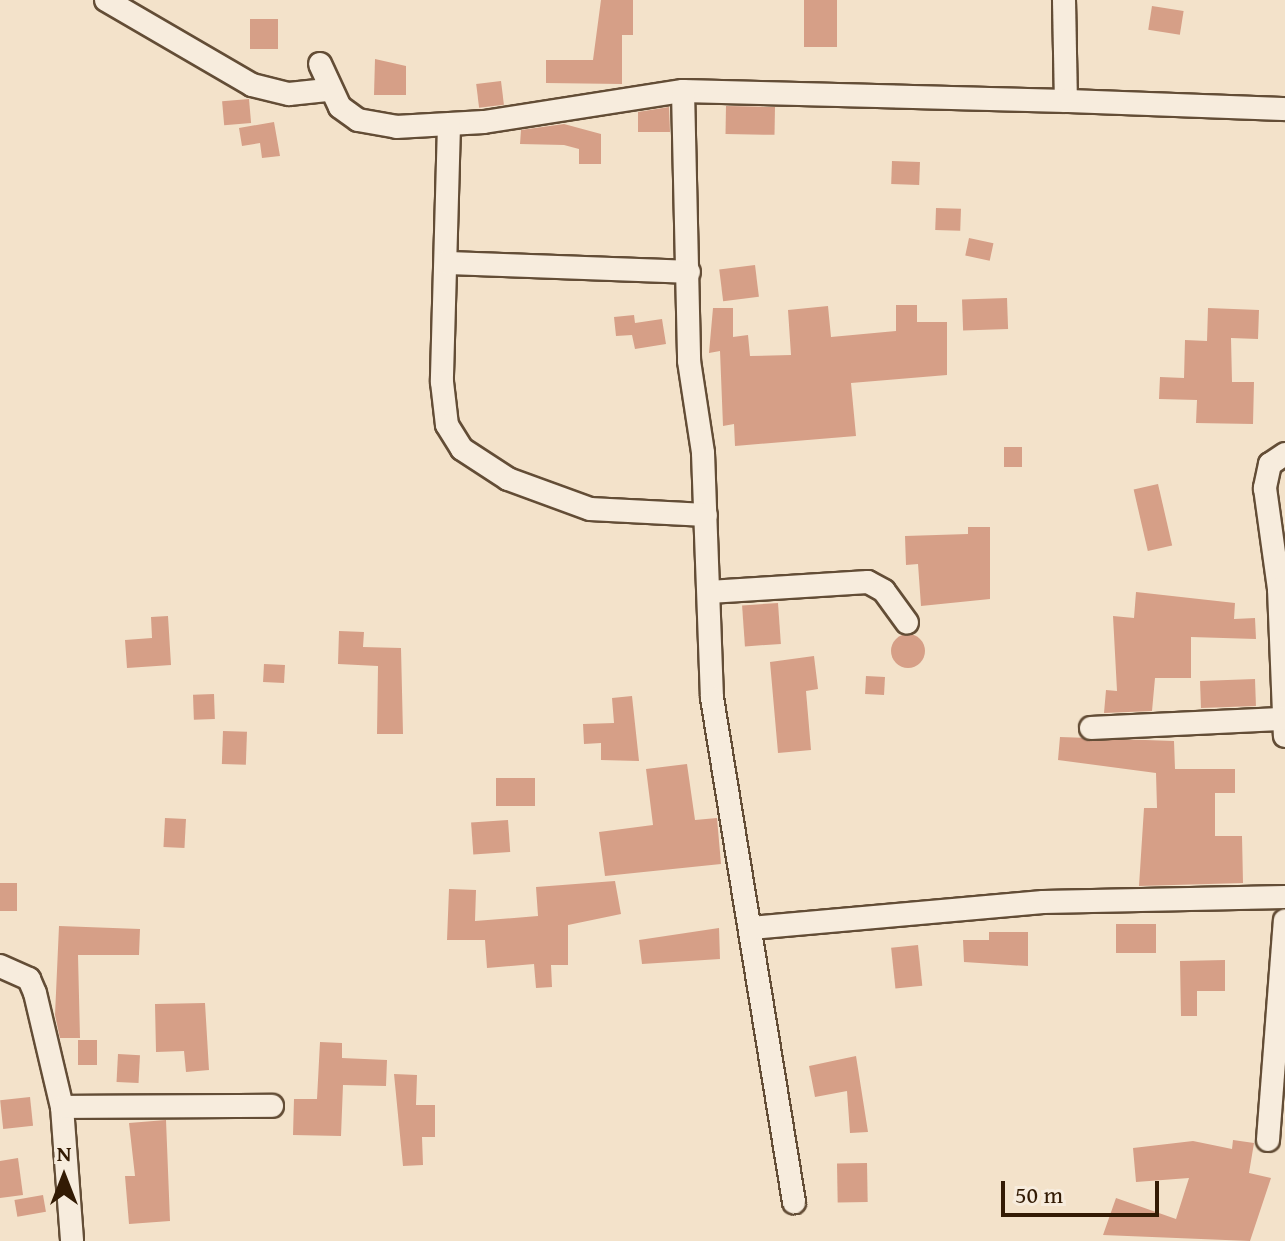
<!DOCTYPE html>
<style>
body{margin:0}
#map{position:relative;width:1285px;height:1241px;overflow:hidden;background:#f3e2ca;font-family:"Gentium Book Plus",serif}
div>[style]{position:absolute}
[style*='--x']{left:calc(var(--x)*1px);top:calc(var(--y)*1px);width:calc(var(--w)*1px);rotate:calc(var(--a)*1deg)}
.building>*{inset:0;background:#d69f87;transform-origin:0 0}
.round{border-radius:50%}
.roads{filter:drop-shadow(2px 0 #634d36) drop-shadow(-2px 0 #634d36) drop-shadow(0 2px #634d36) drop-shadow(0 -2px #634d36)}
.minor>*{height:22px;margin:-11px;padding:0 11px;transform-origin:11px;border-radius:11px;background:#f7ecdd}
span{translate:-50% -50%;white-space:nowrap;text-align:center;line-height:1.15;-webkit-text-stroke:6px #f7ecdd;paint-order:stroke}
.north{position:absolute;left:24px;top:1137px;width:80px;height:80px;-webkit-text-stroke:6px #f7ecdd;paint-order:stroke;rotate:0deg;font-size:22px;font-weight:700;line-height:32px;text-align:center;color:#331b04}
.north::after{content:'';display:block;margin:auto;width:28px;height:36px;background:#331b04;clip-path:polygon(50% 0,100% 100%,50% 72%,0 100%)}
.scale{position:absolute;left:1001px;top:1181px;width:158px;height:36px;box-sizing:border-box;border:4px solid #331b04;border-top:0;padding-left:10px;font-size:24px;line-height:28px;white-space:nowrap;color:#331b04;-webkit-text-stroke:6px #f7ecdd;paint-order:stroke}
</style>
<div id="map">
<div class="building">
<div style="clip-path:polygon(601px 0,633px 0,633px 35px,622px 35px,622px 84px,546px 83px,546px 60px,593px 60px)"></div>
<div style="left:804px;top:0;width:33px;height:47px"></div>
<div style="left:1152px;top:6px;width:32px;height:24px;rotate:9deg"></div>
<div style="left:250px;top:19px;width:28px;height:30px"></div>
<div style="clip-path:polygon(375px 59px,406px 66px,406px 95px,374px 95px)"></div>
<div style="left:501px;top:81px;width:24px;height:25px;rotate:83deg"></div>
<div style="left:249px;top:99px;width:24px;height:27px;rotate:85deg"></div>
<div style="left:726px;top:106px;width:49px;height:28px;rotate:1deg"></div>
<div style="clip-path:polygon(669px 107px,670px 132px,638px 132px,638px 112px)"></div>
<div style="clip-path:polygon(274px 122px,280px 156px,262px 158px,260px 143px,242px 146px,239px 128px)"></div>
<div style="clip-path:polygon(564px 124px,601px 134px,601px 164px,579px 164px,579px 149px,564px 145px,520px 144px,521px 130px)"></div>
<div style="left:892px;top:161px;width:28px;height:23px;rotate:2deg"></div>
<div style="left:936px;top:208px;width:25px;height:22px;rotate:2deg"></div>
<div style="left:969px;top:238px;width:25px;height:18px;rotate:12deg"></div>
<div style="left:755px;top:265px;width:32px;height:36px;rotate:83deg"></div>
<div style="left:1007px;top:298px;width:31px;height:45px;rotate:88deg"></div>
<div style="clip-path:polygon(896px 305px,917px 305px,917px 322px,947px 322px,947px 375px,851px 383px,856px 436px,735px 446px,734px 424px,723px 426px,720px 351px,709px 353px,713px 308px,733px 308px,733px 337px,748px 335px,750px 356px,791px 355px,788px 310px,828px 306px,831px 337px,896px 331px)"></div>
<div style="clip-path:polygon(1208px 308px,1259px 310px,1258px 339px,1231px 338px,1232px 382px,1254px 382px,1253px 424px,1196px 423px,1197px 400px,1159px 399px,1160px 377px,1184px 378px,1185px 340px,1207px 341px)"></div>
<div style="clip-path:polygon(634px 315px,635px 323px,662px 319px,666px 344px,635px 349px,632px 335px,616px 336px,614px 317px)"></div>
<div style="left:1004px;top:447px;width:18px;height:20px"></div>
<div style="left:1158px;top:484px;width:63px;height:25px;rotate:77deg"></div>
<div style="clip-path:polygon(968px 527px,990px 527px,990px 599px,921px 606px,918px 564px,906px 565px,905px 536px,968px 534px)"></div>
<div style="clip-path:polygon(1136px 592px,1235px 603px,1234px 619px,1255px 618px,1256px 639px,1191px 637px,1191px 678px,1155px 678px,1152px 711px,1104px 713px,1106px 690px,1117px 691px,1113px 616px,1134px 618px)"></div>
<div style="left:778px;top:603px;width:41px;height:36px;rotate:86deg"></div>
<div style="clip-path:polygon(168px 616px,171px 665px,127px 668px,125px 640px,152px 638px,151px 617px)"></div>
<div style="clip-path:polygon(339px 631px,364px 632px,363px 647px,401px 648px,403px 734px,377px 734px,378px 666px,338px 664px)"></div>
<div class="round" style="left:891px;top:634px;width:34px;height:34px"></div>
<div style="clip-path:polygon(814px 656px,818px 689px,806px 691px,811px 750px,778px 753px,770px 662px)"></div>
<div style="left:264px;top:664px;width:21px;height:18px;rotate:3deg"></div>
<div style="left:866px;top:676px;width:19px;height:18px;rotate:3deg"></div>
<div style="left:1255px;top:679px;width:27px;height:55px;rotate:88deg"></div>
<div style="left:214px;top:694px;width:25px;height:21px;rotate:88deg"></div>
<div style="clip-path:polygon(632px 696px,639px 761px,601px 760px,601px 743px,584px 744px,583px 724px,614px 723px,612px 698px)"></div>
<div style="left:223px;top:731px;width:24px;height:33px;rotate:2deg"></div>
<div style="clip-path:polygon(1060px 737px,1174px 741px,1175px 769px,1235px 769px,1235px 793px,1215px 793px,1215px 836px,1242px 836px,1243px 883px,1139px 886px,1144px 808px,1157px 808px,1156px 773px,1058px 760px)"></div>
<div style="clip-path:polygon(687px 764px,695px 820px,717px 818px,721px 864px,605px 876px,599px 832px,653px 825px,646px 769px)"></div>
<div style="left:496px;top:778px;width:39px;height:28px"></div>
<div style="left:165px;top:818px;width:21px;height:29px;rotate:3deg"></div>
<div style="left:508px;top:820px;width:32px;height:37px;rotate:86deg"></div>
<div style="clip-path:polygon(615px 881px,621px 914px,568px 925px,568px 965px,551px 965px,552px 987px,536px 988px,534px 964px,487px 968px,485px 940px,447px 940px,449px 889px,476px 890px,475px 921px,538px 916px,536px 887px)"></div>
<div style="left:0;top:883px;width:17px;height:28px"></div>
<div style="left:1116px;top:924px;width:40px;height:29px"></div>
<div style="clip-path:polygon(59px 926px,140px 929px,139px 955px,78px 955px,80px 1038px,60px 1038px,55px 1015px)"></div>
<div style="clip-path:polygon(719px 928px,720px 959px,642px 964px,639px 940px)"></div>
<div style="clip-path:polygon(989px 932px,1028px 932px,1028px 966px,964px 962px,963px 940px,989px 940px)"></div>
<div style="left:918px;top:945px;width:41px;height:27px;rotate:84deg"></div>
<div style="clip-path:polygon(1225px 960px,1225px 991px,1197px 991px,1197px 1016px,1181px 1016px,1180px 961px)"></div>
<div style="clip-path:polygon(205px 1003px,209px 1070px,186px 1072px,184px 1051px,156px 1052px,155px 1004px)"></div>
<div style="left:78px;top:1040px;width:19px;height:25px"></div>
<div style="clip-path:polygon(320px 1042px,342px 1043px,342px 1058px,387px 1060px,386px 1086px,343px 1085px,341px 1136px,293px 1135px,294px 1099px,317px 1099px)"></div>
<div style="left:118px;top:1054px;width:22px;height:28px;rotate:3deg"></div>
<div style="clip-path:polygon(856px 1056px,868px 1132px,850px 1133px,847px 1091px,815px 1097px,809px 1066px)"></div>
<div style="clip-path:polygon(394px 1074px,417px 1075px,416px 1105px,435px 1105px,435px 1137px,422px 1137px,423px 1165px,403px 1166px)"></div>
<div style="left:30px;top:1097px;width:29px;height:30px;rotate:84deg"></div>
<div style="clip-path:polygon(166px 1120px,170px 1221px,129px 1224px,125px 1176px,135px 1176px,129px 1123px)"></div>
<div style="clip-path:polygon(1233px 1140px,1254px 1143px,1249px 1173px,1271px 1178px,1250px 1241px,1103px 1235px,1116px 1198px,1176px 1219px,1189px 1178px,1136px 1182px,1133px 1148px,1193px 1141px,1232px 1149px)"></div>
<div style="clip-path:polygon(18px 1158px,23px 1195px,0 1198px,0 1161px)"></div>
<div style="left:867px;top:1163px;width:39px;height:30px;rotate:89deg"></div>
<div style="left:43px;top:1195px;width:17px;height:29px;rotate:80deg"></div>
</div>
<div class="roads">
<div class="minor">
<div style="--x:106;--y:0;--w:169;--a:30.2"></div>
<div style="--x:252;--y:85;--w:38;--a:14"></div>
<div style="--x:289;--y:94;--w:38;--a:-6"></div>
<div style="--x:1064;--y:0;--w:101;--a:88.9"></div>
<div style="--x:1066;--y:101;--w:219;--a:2.1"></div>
<div style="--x:320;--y:64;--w:47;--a:65.1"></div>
<div style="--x:340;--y:107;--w:22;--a:36"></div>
<div style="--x:358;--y:120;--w:39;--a:10"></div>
<div style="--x:396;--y:127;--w:88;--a:-3.3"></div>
<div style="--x:484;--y:122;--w:201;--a:-8.9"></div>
<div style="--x:683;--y:91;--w:383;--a:1.5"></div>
<div style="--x:683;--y:91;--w:270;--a:88.7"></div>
<div style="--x:689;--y:361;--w:93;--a:81.3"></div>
<div style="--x:703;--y:453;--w:245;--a:87.9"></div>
<div style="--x:712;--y:698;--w:511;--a:80.76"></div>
<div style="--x:449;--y:125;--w:257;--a:91.6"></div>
<div style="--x:442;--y:382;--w:43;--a:83.4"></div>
<div style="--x:447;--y:425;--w:28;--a:58"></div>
<div style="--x:462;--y:449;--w:55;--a:33.1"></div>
<div style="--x:508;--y:479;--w:87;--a:20.1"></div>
<div style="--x:590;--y:509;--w:116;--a:3"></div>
<div style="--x:446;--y:263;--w:243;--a:2.1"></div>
<div style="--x:1285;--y:454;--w:18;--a:146"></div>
<div style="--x:1270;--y:464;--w:25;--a:102"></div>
<div style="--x:1265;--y:488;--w:102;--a:82.1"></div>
<div style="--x:1279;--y:589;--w:147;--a:87.7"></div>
<div style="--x:709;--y:592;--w:159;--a:-3.6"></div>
<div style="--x:868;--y:582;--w:18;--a:29"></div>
<div style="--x:884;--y:591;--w:39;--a:54"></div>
<div style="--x:1091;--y:728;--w:194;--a:-2.7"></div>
<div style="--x:751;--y:928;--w:293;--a:-5.1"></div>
<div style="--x:1043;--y:902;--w:242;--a:-1.2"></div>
<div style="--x:0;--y:966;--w:32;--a:24"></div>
<div style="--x:29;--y:979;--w:15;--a:67"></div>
<div style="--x:35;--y:993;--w:117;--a:76.7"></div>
<div style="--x:62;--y:1107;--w:134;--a:85.7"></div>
<div style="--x:62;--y:1107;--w:210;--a:-0.3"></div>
<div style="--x:1268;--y:1140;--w:220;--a:-85.6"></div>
</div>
</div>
<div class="north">N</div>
<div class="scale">50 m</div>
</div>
